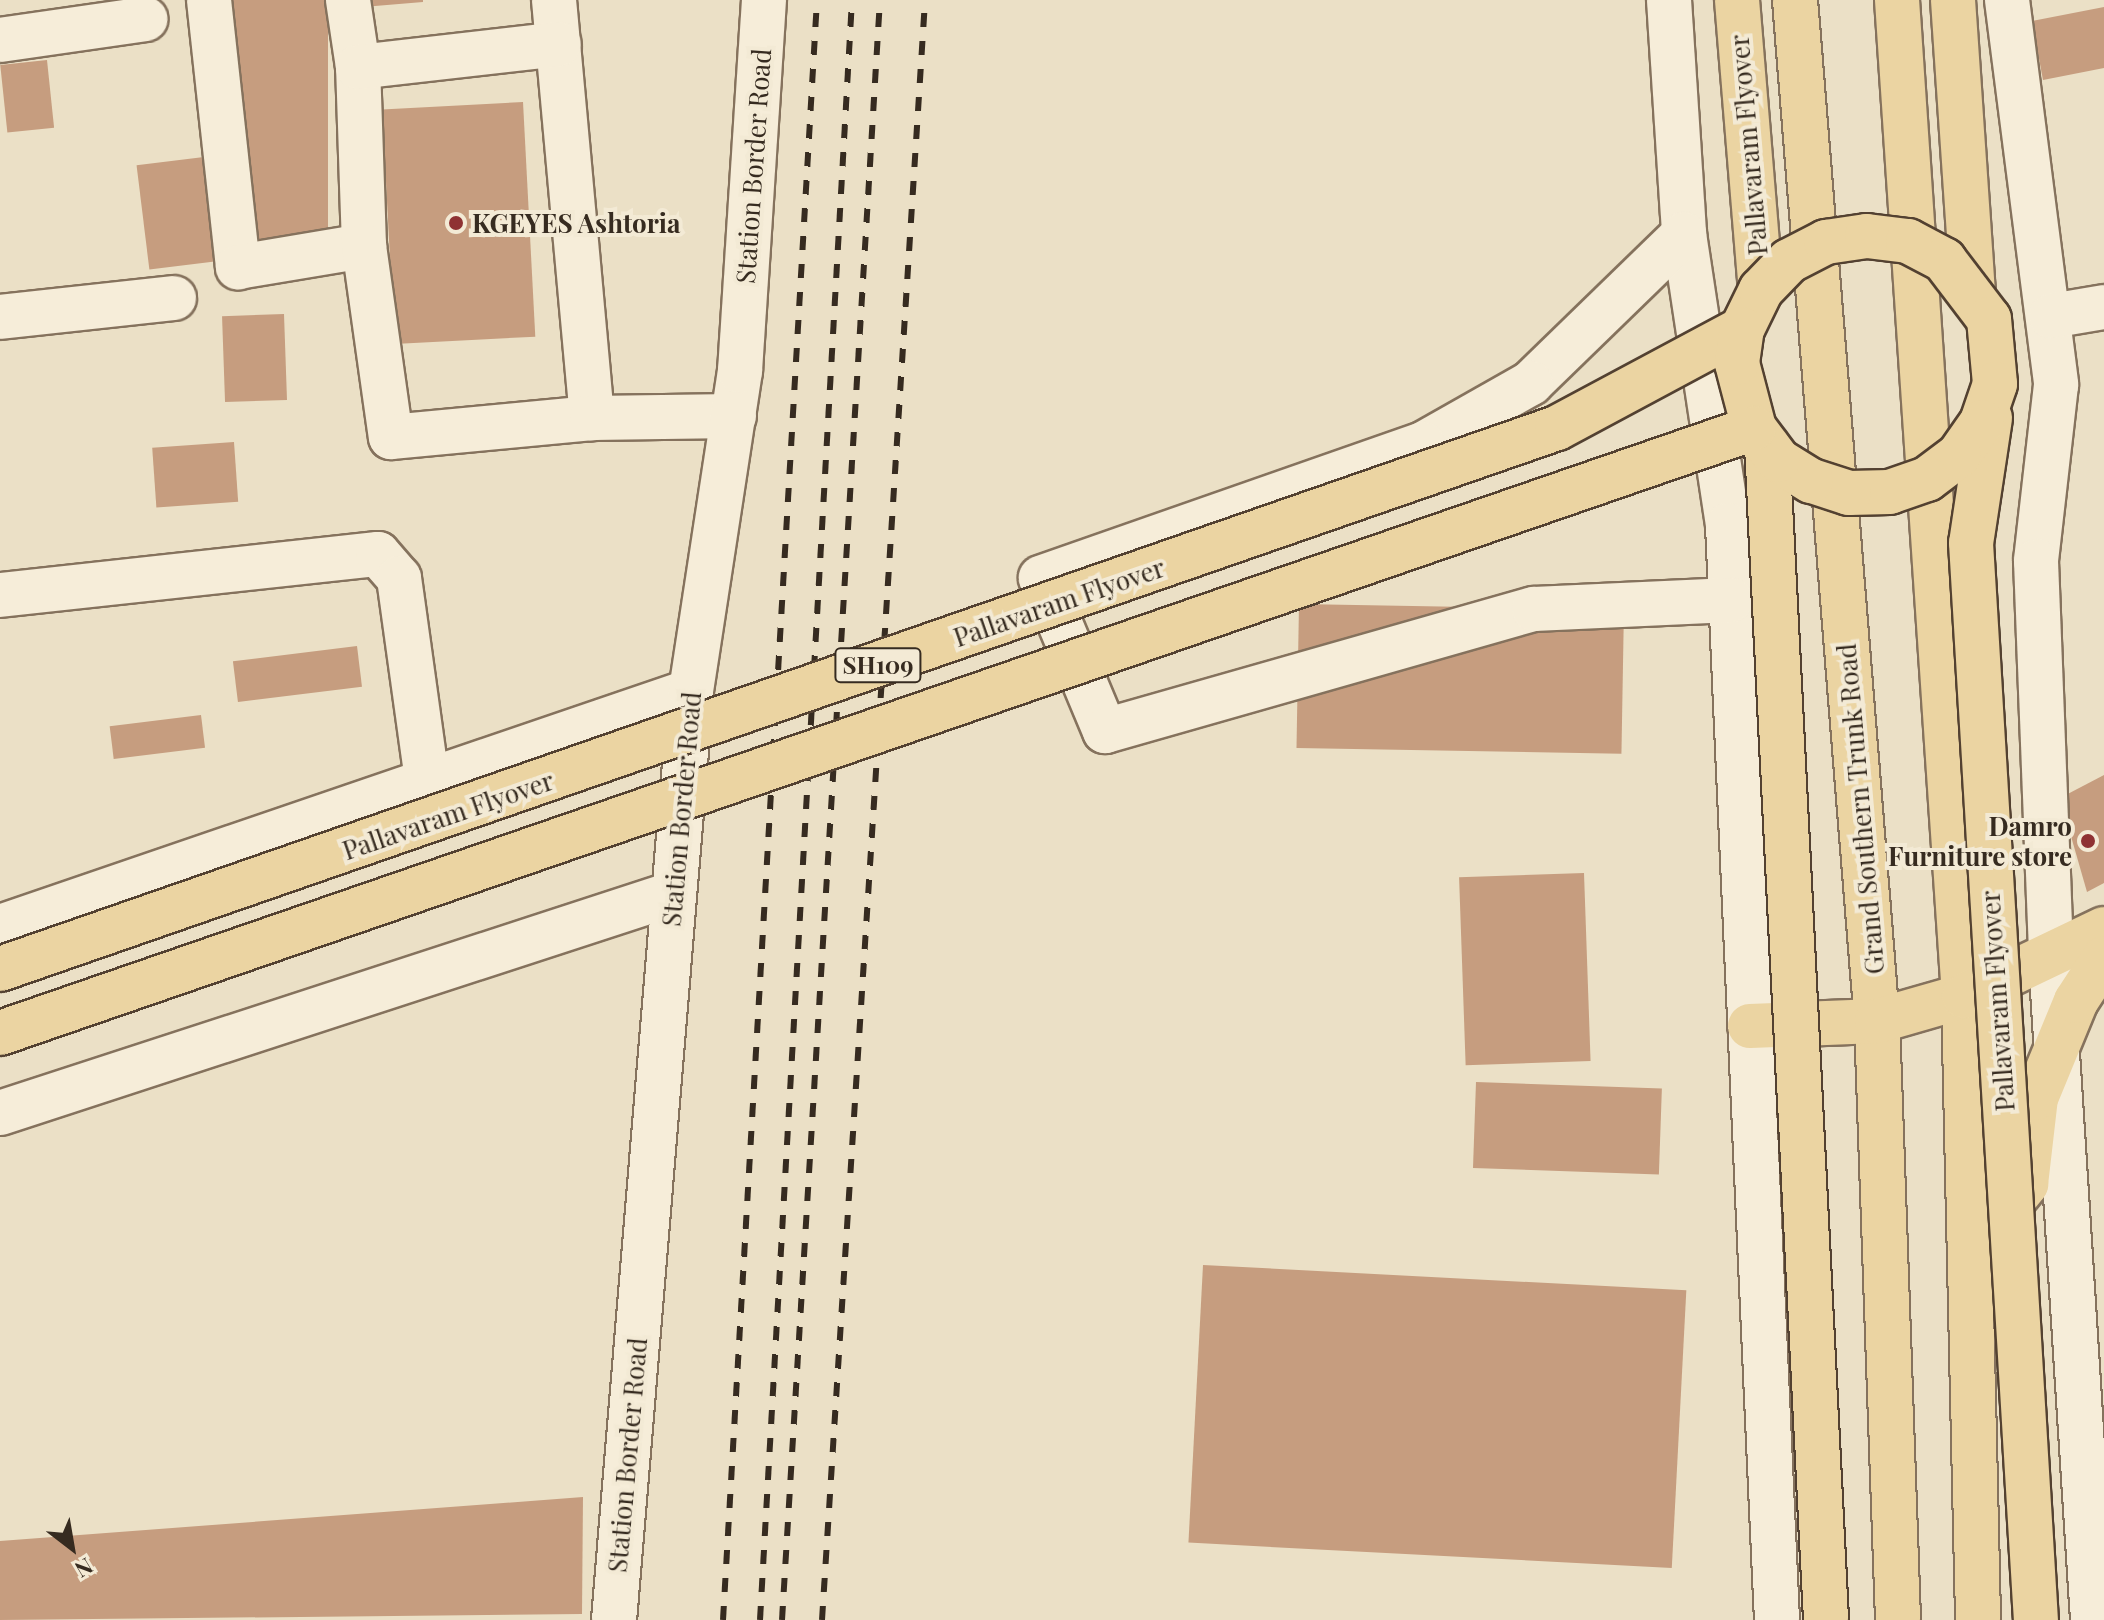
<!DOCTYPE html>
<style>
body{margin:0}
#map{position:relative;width:2104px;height:1620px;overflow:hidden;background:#ebe0c6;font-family:"Playfair Display",serif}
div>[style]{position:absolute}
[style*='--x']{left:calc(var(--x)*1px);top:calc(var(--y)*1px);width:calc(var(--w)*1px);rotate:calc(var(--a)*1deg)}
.building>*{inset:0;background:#c69d7f;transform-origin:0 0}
.roads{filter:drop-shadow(2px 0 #85725d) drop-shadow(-2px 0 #85725d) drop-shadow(0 2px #85725d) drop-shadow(0 -2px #85725d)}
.minor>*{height:44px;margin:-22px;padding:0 22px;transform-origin:22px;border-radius:22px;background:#f6edd9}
.major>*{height:44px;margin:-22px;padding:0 22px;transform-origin:22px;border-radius:22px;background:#ebd4a2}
.rail>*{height:6px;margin-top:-3px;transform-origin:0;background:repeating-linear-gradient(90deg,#362b20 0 14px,transparent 0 28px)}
.bridges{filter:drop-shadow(2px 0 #534131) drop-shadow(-2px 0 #534131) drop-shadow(0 2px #534131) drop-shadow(0 -2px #534131)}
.major-bridge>*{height:44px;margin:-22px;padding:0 22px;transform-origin:22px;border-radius:22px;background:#ebd4a2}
.dots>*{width:22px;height:22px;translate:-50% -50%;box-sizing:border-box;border:4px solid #f3ead5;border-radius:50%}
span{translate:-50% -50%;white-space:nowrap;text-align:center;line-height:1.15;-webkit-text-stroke:8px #f3ead5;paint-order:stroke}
.shield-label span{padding:2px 6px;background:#f3ead5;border:2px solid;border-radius:6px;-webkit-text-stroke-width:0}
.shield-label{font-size:24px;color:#362b20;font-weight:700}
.street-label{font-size:26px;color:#362b20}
.poi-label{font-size:26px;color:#362b20;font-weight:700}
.left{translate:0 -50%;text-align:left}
.right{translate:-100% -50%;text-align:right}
.north{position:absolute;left:32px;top:1508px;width:80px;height:80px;-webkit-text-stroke:6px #f3ead5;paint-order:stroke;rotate:149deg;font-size:22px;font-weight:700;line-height:32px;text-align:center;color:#362b20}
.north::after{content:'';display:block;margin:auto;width:28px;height:36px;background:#362b20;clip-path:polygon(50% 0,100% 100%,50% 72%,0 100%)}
</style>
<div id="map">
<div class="building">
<div style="left:218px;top:0;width:110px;height:247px"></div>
<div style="clip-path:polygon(362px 0,423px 0,423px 2px,363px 7px)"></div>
<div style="clip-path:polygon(2104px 7px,2104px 68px,2043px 80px,2032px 21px)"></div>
<div style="left:47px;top:60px;width:68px;height:47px;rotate:84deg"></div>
<div style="left:523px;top:102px;width:235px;height:141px;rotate:87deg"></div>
<div style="left:212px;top:156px;width:105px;height:76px;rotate:83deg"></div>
<div style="left:284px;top:314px;width:86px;height:62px;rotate:88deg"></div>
<div style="left:234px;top:442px;width:60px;height:82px;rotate:86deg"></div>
<div style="left:1299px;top:604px;width:325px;height:144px;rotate:1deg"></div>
<div style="left:357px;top:646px;width:41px;height:125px;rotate:83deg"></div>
<div style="left:201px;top:715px;width:33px;height:92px;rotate:83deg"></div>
<div style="clip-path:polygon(2104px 775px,2104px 883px,2087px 892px,2060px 798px)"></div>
<div style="left:1584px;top:873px;width:188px;height:125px;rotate:88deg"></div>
<div style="left:1476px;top:1082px;width:186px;height:86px;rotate:2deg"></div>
<div style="left:1203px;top:1265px;width:484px;height:278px;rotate:3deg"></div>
<div style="clip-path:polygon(583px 1497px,582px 1614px,0 1620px,0 1541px)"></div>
</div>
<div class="roads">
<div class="minor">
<div style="--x:209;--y:0;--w:269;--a:83.8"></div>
<div style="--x:238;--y:267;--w:128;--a:-9.5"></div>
<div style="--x:364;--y:246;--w:179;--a:-91.9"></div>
<div style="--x:358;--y:67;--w:68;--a:-98.5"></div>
<div style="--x:554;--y:0;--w:420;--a:84.8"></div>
<div style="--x:1669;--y:0;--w:234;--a:86.3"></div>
<div style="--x:1684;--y:234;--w:294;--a:81.4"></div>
<div style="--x:1728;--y:525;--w:1096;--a:87.44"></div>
<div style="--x:2007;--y:0;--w:388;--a:82.7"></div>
<div style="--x:2056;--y:385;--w:177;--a:96.5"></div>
<div style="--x:2036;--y:561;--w:398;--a:87.8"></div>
<div style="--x:2051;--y:959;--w:662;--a:86.36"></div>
<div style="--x:0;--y:40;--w:147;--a:-8.2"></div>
<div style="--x:358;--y:67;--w:202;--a:-6.5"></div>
<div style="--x:1684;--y:234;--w:214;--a:135.8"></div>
<div style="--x:1531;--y:383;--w:124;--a:150.5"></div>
<div style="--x:1423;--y:444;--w:405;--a:160.7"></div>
<div style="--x:1041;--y:578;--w:166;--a:67.3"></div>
<div style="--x:1105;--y:731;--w:446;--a:-15.9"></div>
<div style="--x:1534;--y:609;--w:197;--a:-2.6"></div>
<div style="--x:364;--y:246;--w:193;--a:82"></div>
<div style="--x:391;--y:437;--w:202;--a:-5.4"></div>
<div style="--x:592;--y:418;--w:142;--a:-0.8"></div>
<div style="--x:2051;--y:316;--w:54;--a:-9.6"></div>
<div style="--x:0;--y:317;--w:175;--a:-6.2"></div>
<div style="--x:0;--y:595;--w:380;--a:-6.2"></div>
<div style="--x:378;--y:554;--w:32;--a:49"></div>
<div style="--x:399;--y:578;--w:205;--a:82.1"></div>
<div style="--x:0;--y:927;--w:730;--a:-18.86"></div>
<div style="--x:0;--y:1113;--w:707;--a:-18.05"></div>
<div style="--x:614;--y:1620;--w:932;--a:-85.26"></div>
<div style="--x:691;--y:691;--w:324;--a:-81.3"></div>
<div style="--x:740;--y:371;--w:372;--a:-86.3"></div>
</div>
<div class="major">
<div style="--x:1737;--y:0;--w:291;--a:85.3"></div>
<div style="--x:1795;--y:0;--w:1024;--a:85.41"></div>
<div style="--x:1877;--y:1021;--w:599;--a:87.99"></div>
<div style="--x:1897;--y:0;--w:998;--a:86.15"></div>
<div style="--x:1964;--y:996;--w:624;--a:88.71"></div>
<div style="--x:1953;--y:0;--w:291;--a:86.1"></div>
<div style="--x:1750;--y:1026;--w:127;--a:-2.3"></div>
<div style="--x:1877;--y:1021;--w:91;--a:-16"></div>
<div style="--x:1964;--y:996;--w:155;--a:-25.6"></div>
<div style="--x:2010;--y:1204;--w:26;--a:-51"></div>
<div style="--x:2026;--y:1184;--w:87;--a:-83.4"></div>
<div style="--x:2036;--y:1098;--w:105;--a:-67.6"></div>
<div style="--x:2076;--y:1001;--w:51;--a:-56.9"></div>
</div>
</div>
<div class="rail">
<div style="--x:723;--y:1620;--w:1623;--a:-86.68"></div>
<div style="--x:760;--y:1620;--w:1623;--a:-86.75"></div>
<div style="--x:782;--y:1620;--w:1623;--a:-86.54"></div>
<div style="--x:822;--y:1620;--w:1623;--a:-86.36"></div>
</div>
<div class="bridges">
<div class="major-bridge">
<div style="--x:1990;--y:418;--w:126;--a:98.6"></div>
<div style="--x:1971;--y:543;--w:1079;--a:86.55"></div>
<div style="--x:1767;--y:446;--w:1175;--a:87.12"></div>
<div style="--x:0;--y:969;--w:1648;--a:-19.16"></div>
<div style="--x:1557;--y:428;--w:210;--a:-28.2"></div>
<div style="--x:1742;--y:329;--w:43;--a:-64"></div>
<div style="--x:1761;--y:290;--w:40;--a:-46"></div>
<div style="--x:1789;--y:261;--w:42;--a:-27.2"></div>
<div style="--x:1826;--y:242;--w:41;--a:-8.3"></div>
<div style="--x:1867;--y:236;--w:41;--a:7"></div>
<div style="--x:1908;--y:241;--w:41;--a:27.8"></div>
<div style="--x:1944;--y:260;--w:74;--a:52.7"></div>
<div style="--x:1989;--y:319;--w:65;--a:84.7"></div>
<div style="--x:1995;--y:384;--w:40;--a:108.9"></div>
<div style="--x:1982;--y:422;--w:40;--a:124.9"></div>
<div style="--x:1959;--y:455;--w:40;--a:143"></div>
<div style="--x:1927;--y:479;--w:39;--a:161"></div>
<div style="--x:1890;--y:492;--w:41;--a:178.6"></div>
<div style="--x:1849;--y:493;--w:40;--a:-162"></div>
<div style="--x:1811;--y:481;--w:39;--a:-148"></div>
<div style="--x:1778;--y:460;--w:40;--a:-127"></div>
<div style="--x:1754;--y:428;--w:67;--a:-104.7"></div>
<div style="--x:1737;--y:363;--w:34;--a:-82"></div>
<div style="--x:0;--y:1033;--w:1855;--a:-19.03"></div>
</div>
</div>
<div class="dots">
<div style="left:456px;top:223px;background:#8f3233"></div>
<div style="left:2088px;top:841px;background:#8f3233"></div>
</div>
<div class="shield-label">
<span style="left:878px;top:665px">SH109</span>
</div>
<div class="street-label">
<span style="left:1748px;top:145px;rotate:-95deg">Pallavaram Flyover</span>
<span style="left:753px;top:166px;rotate:-86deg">Station Border Road</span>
<span style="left:1059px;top:602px;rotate:-19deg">Pallavaram Flyover</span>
<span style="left:681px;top:809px;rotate:-85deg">Station Border Road</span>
<span style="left:1860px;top:809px;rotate:-95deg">Grand Southern Trunk Road</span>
<span style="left:448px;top:815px;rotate:-19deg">Pallavaram Flyover</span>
<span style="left:1997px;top:1001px;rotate:-94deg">Pallavaram Flyover</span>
<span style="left:627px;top:1455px;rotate:-85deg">Station Border Road</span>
</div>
<div class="poi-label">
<span class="left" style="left:472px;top:223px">KGEYES Ashtoria</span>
<span class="right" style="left:2072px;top:841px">Damro<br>Furniture store</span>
</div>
<div class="north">N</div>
</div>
